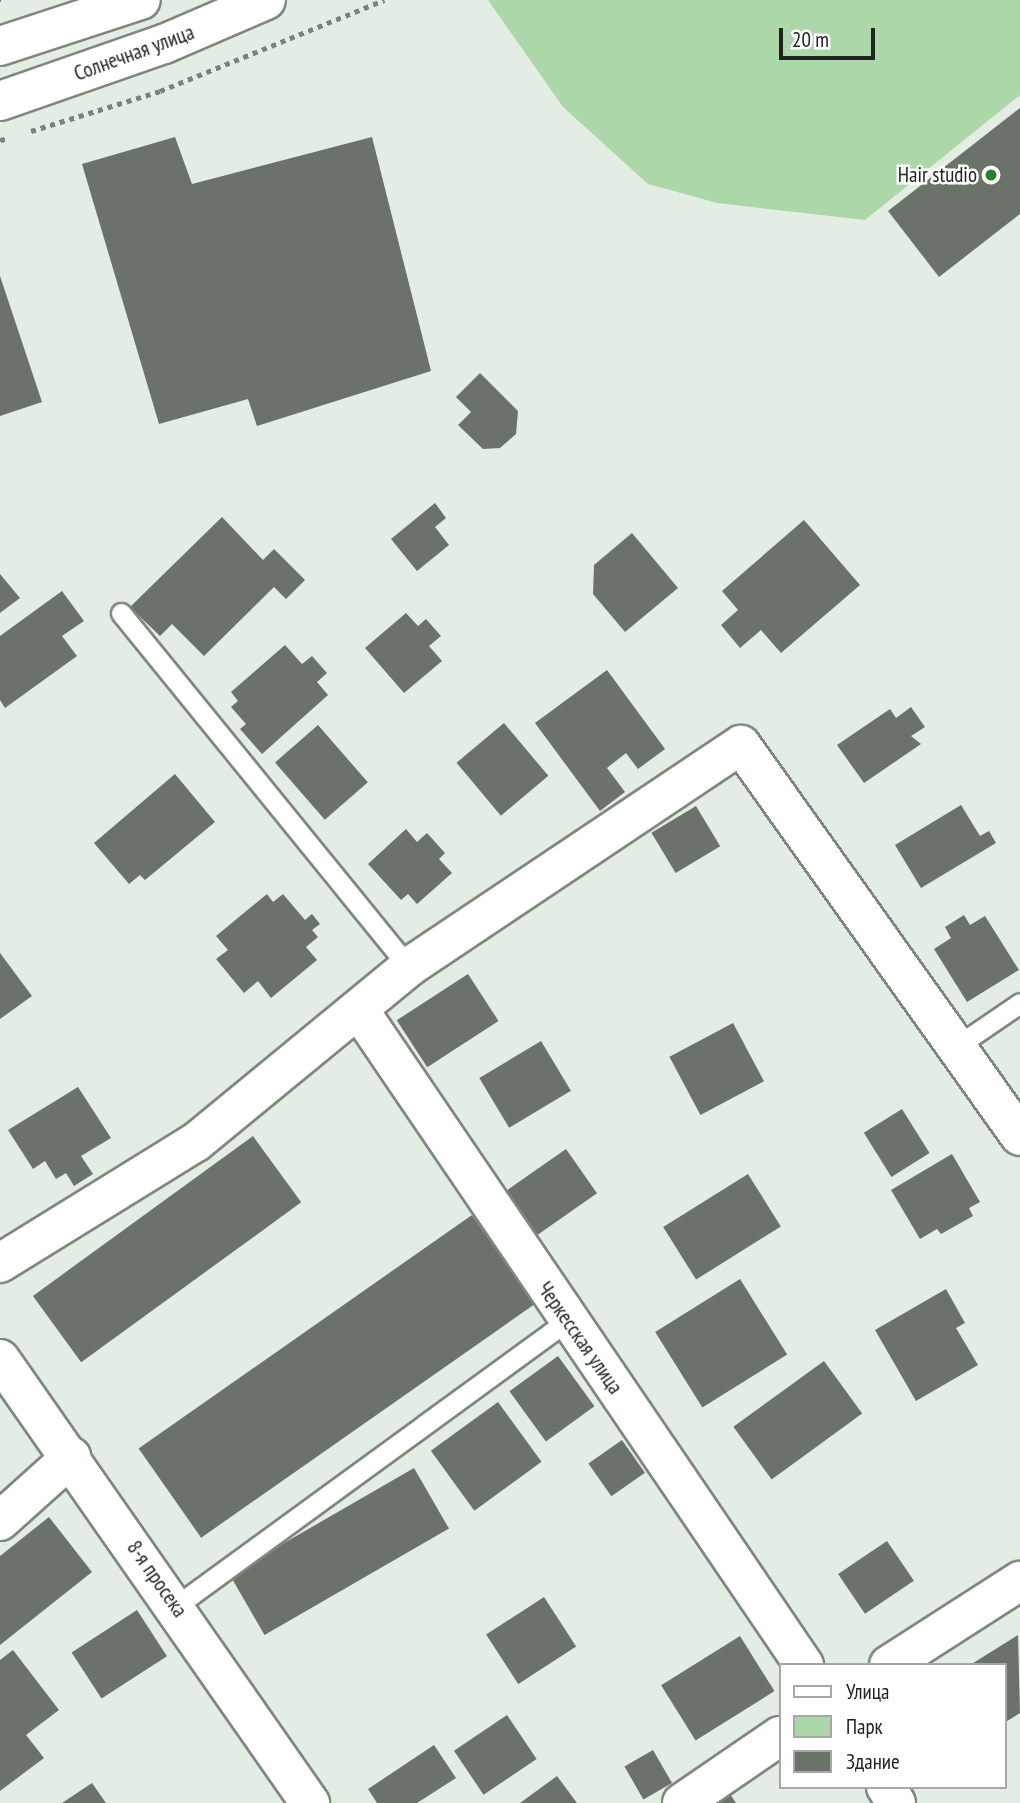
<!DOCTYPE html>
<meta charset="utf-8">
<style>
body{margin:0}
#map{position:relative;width:1020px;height:1803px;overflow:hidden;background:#e4ede3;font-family:"PT Sans Narrow",sans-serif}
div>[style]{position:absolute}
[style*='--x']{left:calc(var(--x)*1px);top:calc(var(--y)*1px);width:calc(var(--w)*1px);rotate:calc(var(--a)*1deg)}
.green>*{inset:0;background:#abd7a9}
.building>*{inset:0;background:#6a726a;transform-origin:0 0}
.path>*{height:4.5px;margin-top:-2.25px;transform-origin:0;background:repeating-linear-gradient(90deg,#7b817b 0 5px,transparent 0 10px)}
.roads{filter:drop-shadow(2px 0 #7f877f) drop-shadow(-2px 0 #7f877f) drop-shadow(0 2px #7f877f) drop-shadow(0 -2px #7f877f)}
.service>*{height:19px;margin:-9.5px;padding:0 9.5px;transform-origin:9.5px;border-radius:9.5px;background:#fff}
.minor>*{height:38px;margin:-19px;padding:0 19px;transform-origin:19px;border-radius:19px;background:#fff}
.secondary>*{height:38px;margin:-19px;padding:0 19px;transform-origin:19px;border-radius:19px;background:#fff}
.dots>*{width:19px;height:19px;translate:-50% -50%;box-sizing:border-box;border:4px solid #fff;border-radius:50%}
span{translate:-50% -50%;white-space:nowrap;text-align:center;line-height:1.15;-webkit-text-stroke:5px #fff;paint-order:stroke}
.street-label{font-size:21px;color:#202320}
.poi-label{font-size:21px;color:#202320}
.right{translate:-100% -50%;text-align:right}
.legend{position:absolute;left:779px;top:1663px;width:228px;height:126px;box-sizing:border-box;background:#fff;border:2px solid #a6a7a6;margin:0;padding:9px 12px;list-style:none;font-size:21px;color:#202320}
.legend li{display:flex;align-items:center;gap:14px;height:35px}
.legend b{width:35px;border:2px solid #a6a7a6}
.scale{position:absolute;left:779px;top:28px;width:96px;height:32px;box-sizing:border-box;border:4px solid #202320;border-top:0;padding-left:9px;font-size:21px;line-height:24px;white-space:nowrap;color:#202320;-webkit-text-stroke:5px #fff;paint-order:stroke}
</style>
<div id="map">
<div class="green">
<div style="clip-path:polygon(488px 0,1020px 0,1020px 95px,865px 220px,717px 203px,648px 184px,563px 107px)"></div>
</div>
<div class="building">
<div style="clip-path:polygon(1020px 108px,1020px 214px,939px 277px,888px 211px)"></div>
<div style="clip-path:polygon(175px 137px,192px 184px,372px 137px,431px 371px,257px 426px,248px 399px,159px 424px,82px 164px)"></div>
<div style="clip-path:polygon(0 276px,42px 402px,0 416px)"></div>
<div style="clip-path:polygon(480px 373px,518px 411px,516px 434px,500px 448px,483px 449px,458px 425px,471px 412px,456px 397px)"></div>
<div style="clip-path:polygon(435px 503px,446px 518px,435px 527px,449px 545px,417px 571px,391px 539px)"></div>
<div style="clip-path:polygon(222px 517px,263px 560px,274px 549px,305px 580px,286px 599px,274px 587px,204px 656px,172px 624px,160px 636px,130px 607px)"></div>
<div style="clip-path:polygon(804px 520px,860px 585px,781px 653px,761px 630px,740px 648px,721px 625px,738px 610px,722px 591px)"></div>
<div style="clip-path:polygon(632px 533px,678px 588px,625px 632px,593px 594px,594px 565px)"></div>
<div style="clip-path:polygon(0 574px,20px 598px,0 613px)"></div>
<div style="clip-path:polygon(62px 591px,84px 621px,62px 636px,77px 656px,5px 708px,0 700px,0 636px)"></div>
<div style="clip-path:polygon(406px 613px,418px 626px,426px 619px,441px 636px,429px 646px,442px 661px,404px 693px,365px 648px)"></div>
<div style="clip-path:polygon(285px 645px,302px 664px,312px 656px,327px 673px,317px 682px,328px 695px,262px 754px,240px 729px,246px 724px,231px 707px,238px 701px,231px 692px)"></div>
<div style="clip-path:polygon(607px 670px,665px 749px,638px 769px,626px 753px,607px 768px,625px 792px,600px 811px,535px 723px)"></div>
<div style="clip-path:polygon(911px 707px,925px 727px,911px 736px,921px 744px,864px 783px,837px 745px,890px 709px,896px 718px)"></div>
<div style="left:504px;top:723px;width:69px;height:62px;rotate:50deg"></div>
<div style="left:318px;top:725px;width:76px;height:57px;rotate:49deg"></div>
<div style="clip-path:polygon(175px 774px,215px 822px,145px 880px,140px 875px,129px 884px,94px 843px)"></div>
<div style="clip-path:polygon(961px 805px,980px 836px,989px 831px,996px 843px,921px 888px,895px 845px)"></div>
<div style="left:696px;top:806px;width:47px;height:52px;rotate:59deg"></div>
<div style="clip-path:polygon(406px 829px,417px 842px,427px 833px,445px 853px,439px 859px,452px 873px,417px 904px,408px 894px,401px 900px,368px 864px)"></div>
<div style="clip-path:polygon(267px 894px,273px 902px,283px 894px,305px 920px,312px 914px,320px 924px,312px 930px,318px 937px,306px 947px,317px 960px,271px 998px,258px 981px,244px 993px,216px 959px,228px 950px,216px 936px)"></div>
<div style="clip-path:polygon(964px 915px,970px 925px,985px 916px,1019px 970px,967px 1002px,934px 949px,951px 938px,945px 927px)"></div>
<div style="clip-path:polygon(0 953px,32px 996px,0 1019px)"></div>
<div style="left:468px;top:974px;width:56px;height:85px;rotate:57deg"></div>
<div style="left:733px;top:1023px;width:66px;height:72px;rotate:62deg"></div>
<div style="left:541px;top:1041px;width:58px;height:72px;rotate:59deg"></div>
<div style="clip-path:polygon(78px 1087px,111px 1138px,81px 1156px,93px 1174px,74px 1186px,66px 1173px,56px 1179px,45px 1161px,33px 1169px,8px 1130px)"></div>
<div style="left:902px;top:1109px;width:52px;height:45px;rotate:58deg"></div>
<div style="left:253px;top:1136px;width:82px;height:272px;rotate:54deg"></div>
<div style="left:566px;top:1149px;width:54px;height:82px;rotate:55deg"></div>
<div style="clip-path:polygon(952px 1154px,980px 1202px,969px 1208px,973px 1216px,941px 1234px,937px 1229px,920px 1239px,891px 1190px)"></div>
<div style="left:748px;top:1174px;width:62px;height:100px;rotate:58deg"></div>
<div style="left:472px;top:1215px;width:109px;height:407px;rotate:55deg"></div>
<div style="left:740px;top:1279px;width:89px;height:100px;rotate:58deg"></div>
<div style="clip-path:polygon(946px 1289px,965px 1323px,956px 1328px,978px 1365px,916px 1401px,875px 1330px)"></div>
<div style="left:558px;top:1356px;width:62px;height:60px;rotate:54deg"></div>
<div style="left:824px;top:1361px;width:65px;height:112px;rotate:54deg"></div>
<div style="left:498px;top:1402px;width:74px;height:83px;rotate:54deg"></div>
<div style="left:622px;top:1440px;width:40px;height:41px;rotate:55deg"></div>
<div style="left:414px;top:1468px;width:70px;height:213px;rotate:60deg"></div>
<div style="clip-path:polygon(49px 1517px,92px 1572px,0 1645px,0 1556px)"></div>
<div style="left:887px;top:1541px;width:48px;height:59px;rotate:56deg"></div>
<div style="left:544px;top:1597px;width:59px;height:69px;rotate:57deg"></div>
<div style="left:137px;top:1610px;width:55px;height:78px;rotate:57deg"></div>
<div style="clip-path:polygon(1018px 1635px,1020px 1713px,1004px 1723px,1004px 1665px,970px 1665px)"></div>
<div style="left:740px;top:1636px;width:65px;height:93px;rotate:58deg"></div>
<div style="clip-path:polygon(13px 1650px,59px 1710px,26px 1735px,44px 1758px,0 1791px,0 1660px)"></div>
<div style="left:507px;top:1715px;width:53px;height:64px;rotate:56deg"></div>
<div style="clip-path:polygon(434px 1745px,456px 1778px,417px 1803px,377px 1803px,368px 1789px)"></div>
<div style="left:653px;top:1750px;width:38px;height:33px;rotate:60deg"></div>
<div style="clip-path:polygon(557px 1776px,577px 1803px,520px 1803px)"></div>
<div style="clip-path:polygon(92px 1783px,106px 1803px,62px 1803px)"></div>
<div style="clip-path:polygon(730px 1794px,736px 1803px,715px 1803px)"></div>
</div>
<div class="path">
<div style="--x:0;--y:0;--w:1;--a:0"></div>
<div style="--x:31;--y:131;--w:135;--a:-17.2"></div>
<div style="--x:160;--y:91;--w:242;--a:-22.1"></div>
<div style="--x:0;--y:140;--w:9;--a:-13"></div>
</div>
<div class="roads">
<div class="service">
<div style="--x:121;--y:613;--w:456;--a:50.9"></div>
<div style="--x:957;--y:1046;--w:76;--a:-34.3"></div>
<div style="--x:176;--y:1606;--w:484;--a:-36.1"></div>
</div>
<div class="minor">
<div style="--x:359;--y:1010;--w:792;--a:55.81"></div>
<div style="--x:0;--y:1263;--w:230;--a:-31.7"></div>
<div style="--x:196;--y:1142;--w:276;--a:-39.4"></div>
<div style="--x:409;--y:967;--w:399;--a:-33.8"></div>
<div style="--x:741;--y:745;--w:480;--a:54.5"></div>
<div style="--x:0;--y:1359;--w:542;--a:55.08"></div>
<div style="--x:0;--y:1521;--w:96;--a:-42"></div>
<div style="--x:889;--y:1665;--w:156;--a:-32.7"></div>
<div style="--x:886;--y:1787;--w:19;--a:58"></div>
<div style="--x:682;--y:1803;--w:119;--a:-34.4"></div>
</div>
<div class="secondary">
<div style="--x:0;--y:46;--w:148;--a:-18.1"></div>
<div style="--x:0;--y:101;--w:174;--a:-19.2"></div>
<div style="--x:164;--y:44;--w:111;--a:-23.3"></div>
</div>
</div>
<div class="dots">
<div style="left:991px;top:175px;background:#2a7f2c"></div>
</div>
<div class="street-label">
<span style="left:134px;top:53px;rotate:-20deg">Солнечная улица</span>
<span style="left:580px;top:1338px;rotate:55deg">Черкесская улица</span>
<span style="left:157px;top:1579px;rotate:55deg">8-я просека</span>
</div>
<div class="poi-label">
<span class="right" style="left:977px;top:175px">Hair studio</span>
</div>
<ul class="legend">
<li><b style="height:9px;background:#fff"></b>Улица</li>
<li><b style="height:19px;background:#abd7a9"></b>Парк</li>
<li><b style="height:19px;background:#6a726a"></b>Здание</li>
</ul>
<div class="scale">20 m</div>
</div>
